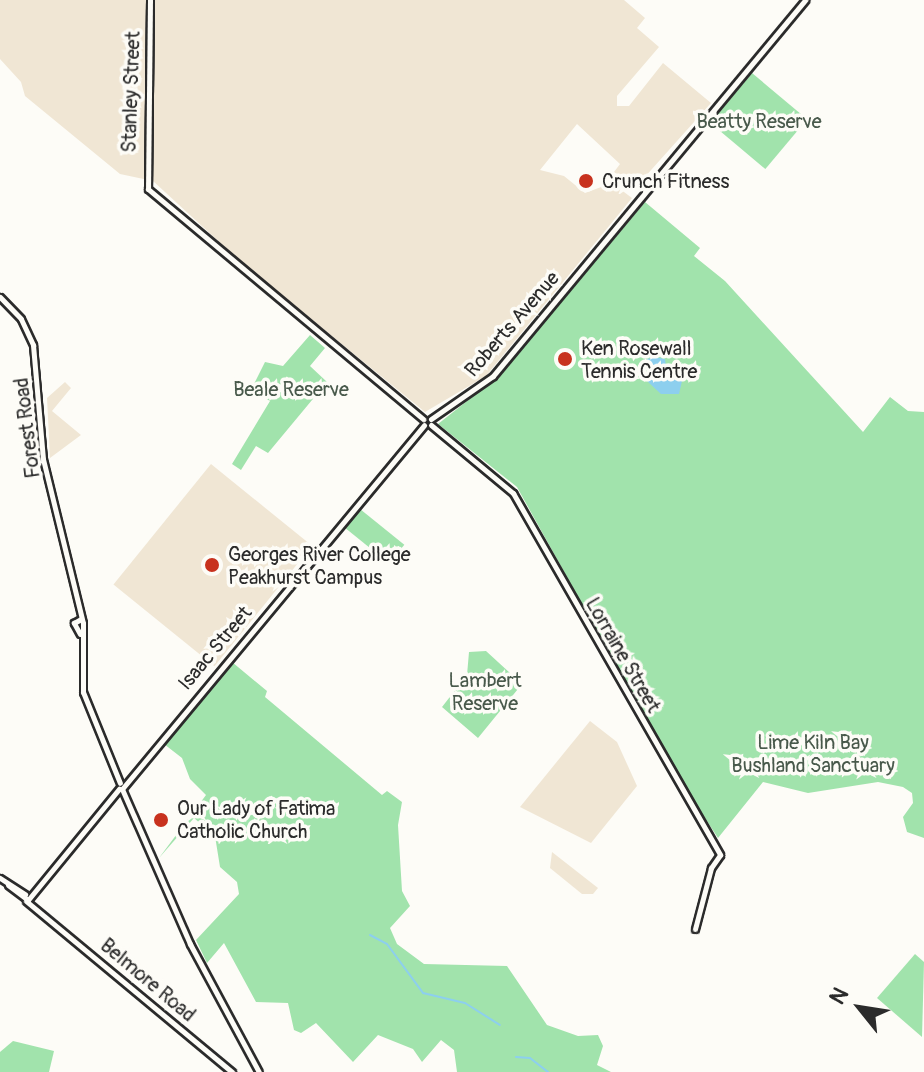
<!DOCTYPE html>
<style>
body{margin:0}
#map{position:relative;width:924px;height:1072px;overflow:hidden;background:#fdfcf7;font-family:Pangolin,sans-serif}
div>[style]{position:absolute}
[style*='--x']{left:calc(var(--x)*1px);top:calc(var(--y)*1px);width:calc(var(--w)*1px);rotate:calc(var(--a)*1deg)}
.built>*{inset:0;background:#f0e6d4;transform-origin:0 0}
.green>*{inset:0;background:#a1e3ac;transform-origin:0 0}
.water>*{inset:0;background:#8dcfee}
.stream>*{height:2px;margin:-1px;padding:0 1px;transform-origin:1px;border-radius:1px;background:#8dcfee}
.roads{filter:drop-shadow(2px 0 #2b2b2b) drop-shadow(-2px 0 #2b2b2b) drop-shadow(0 2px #2b2b2b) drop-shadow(0 -2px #2b2b2b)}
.minor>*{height:5px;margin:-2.5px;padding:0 2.5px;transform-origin:2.5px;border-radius:2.5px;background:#fdfcf7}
.dots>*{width:22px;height:22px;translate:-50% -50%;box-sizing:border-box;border:4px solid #fdfcf7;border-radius:50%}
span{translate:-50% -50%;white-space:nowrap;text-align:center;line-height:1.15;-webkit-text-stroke:7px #fdfcf7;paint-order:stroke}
.street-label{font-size:20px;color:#2b2b2b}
.park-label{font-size:20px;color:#48594b}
.poi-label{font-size:20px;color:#2b2b2b}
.left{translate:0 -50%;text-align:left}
.north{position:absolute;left:820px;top:968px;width:80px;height:80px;-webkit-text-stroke:6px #fdfcf7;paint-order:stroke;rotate:300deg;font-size:22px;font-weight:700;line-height:32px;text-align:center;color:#2b2b2b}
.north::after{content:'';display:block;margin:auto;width:28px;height:36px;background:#2b2b2b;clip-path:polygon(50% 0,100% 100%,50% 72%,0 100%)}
</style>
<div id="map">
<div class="built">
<div style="clip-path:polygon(0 0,624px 0,645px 18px,637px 28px,659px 47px,617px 96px,617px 106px,629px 106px,663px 63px,711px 103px,635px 188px,614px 172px,620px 164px,577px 124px,540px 170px,564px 176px,585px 193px,612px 183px,632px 198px,486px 376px,425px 412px,241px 262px,153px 181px,120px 174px,25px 96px,21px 82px,0 59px)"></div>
<div style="clip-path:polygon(65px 382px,71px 388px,52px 411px,81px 435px,50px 458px,47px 398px)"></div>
<div style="left:211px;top:464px;width:130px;height:155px;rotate:39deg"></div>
<div style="clip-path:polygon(590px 721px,617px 742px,637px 786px,591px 843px,520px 807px)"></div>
<div style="clip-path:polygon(552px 852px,598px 888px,593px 894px,582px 894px,550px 868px)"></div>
</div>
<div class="green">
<div style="left:752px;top:73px;width:72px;height:65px;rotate:40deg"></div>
<div style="clip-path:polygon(645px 202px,700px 248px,694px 256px,725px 281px,863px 432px,890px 397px,908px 411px,924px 412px,924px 838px,907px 832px,903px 817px,913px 803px,912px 793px,903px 787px,878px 782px,808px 793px,763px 782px,718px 838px,675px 772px,517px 487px,438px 424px,500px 375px)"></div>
<div style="clip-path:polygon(310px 335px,325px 348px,310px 366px,327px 382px,268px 453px,256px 446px,241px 470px,232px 464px,270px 401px,251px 390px,265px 362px,283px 366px)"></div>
<div style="left:360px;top:509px;width:57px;height:24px;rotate:39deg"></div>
<div style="clip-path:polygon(486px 651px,522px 684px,478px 738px,442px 707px,467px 675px,469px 652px)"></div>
<div style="clip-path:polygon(232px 662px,267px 691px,265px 697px,382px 795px,387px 791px,402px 802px,398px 825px,402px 891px,410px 906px,390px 928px,397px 944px,424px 964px,507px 966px,547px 1025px,578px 1036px,598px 1035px,603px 1046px,597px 1065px,611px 1072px,457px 1072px,454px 1050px,441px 1040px,422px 1062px,413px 1049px,378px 1035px,353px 1062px,316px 1023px,301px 1033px,294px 1030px,288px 1003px,256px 1002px,224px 943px,207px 963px,196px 940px,239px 894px,237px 882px,220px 867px,215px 836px,194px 818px,159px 858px,206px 795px,190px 779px,182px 758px,164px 744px)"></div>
<div style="clip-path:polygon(915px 954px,924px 962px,922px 1037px,877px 998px)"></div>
<div style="clip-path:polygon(13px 1041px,54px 1051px,49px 1072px,0 1072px,0 1052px)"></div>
</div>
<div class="water">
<div style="clip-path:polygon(655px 357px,665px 359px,667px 374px,682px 381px,679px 394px,661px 394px,647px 381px,647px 359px)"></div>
</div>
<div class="stream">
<div style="--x:370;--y:935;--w:19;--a:28"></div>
<div style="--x:387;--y:944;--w:61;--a:53.7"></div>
<div style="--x:423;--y:993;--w:43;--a:13.4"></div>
<div style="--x:465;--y:1003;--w:41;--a:32.2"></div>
<div style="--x:516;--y:1057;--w:14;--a:4"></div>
<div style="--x:530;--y:1058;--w:23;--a:38"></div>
</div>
<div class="roads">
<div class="minor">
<div style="--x:150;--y:0;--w:189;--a:90.6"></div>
<div style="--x:148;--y:189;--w:359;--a:39.9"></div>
<div style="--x:0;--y:297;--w:30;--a:46"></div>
<div style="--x:21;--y:319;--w:29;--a:65"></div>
<div style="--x:33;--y:345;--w:114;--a:85"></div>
<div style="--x:43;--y:459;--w:169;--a:76.3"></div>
<div style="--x:431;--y:419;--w:75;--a:-34.7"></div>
<div style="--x:493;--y:376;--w:489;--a:-50.3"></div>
<div style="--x:431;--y:425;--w:107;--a:39.7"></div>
<div style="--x:513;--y:493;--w:417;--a:60.2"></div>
<div style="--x:720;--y:855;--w:16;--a:125"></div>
<div style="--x:711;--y:868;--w:63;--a:104.7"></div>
<div style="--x:83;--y:623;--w:69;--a:90"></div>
<div style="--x:83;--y:692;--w:98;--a:67.9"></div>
<div style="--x:80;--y:634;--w:13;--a:-119"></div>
<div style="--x:74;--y:623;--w:8;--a:-30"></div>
<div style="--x:122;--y:789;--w:473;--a:-50.3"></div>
<div style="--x:122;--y:789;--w:169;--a:66.3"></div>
<div style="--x:190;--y:944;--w:145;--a:61.7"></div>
<div style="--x:0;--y:878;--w:30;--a:33"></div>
<div style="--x:8;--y:885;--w:25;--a:37"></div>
<div style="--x:28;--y:900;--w:144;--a:-50.7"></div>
<div style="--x:26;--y:901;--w:268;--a:39.7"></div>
</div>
</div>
<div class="dots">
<div style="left:586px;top:181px;background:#c8321e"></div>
<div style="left:565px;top:359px;background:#c8321e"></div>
<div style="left:212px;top:565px;background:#c8321e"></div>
<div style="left:161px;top:820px;background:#c8321e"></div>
</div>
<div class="street-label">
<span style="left:131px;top:92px;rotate:-88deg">Stanley Street</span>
<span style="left:512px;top:324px;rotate:-49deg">Roberts Avenue</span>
<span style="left:27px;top:428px;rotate:-97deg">Forest Road</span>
<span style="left:215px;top:648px;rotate:-50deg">Isaac Street</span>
<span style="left:623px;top:655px;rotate:60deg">Lorraine Street</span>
<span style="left:148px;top:980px;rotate:40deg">Belmore Road</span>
</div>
<div class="park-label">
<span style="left:759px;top:121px">Beatty Reserve</span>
<span style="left:291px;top:389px">Beale Reserve</span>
<span style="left:485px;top:692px">Lambert<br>Reserve</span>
<span style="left:813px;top:754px">Lime Kiln Bay<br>Bushland Sanctuary</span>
</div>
<div class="poi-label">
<span class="left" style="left:602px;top:181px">Crunch Fitness</span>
<span class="left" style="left:581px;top:360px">Ken Rosewall<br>Tennis Centre</span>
<span class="left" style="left:228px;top:566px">Georges River College<br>Peakhurst Campus</span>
<span class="left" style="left:177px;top:820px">Our Lady of Fatima<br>Catholic Church</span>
</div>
<div class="north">N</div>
</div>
